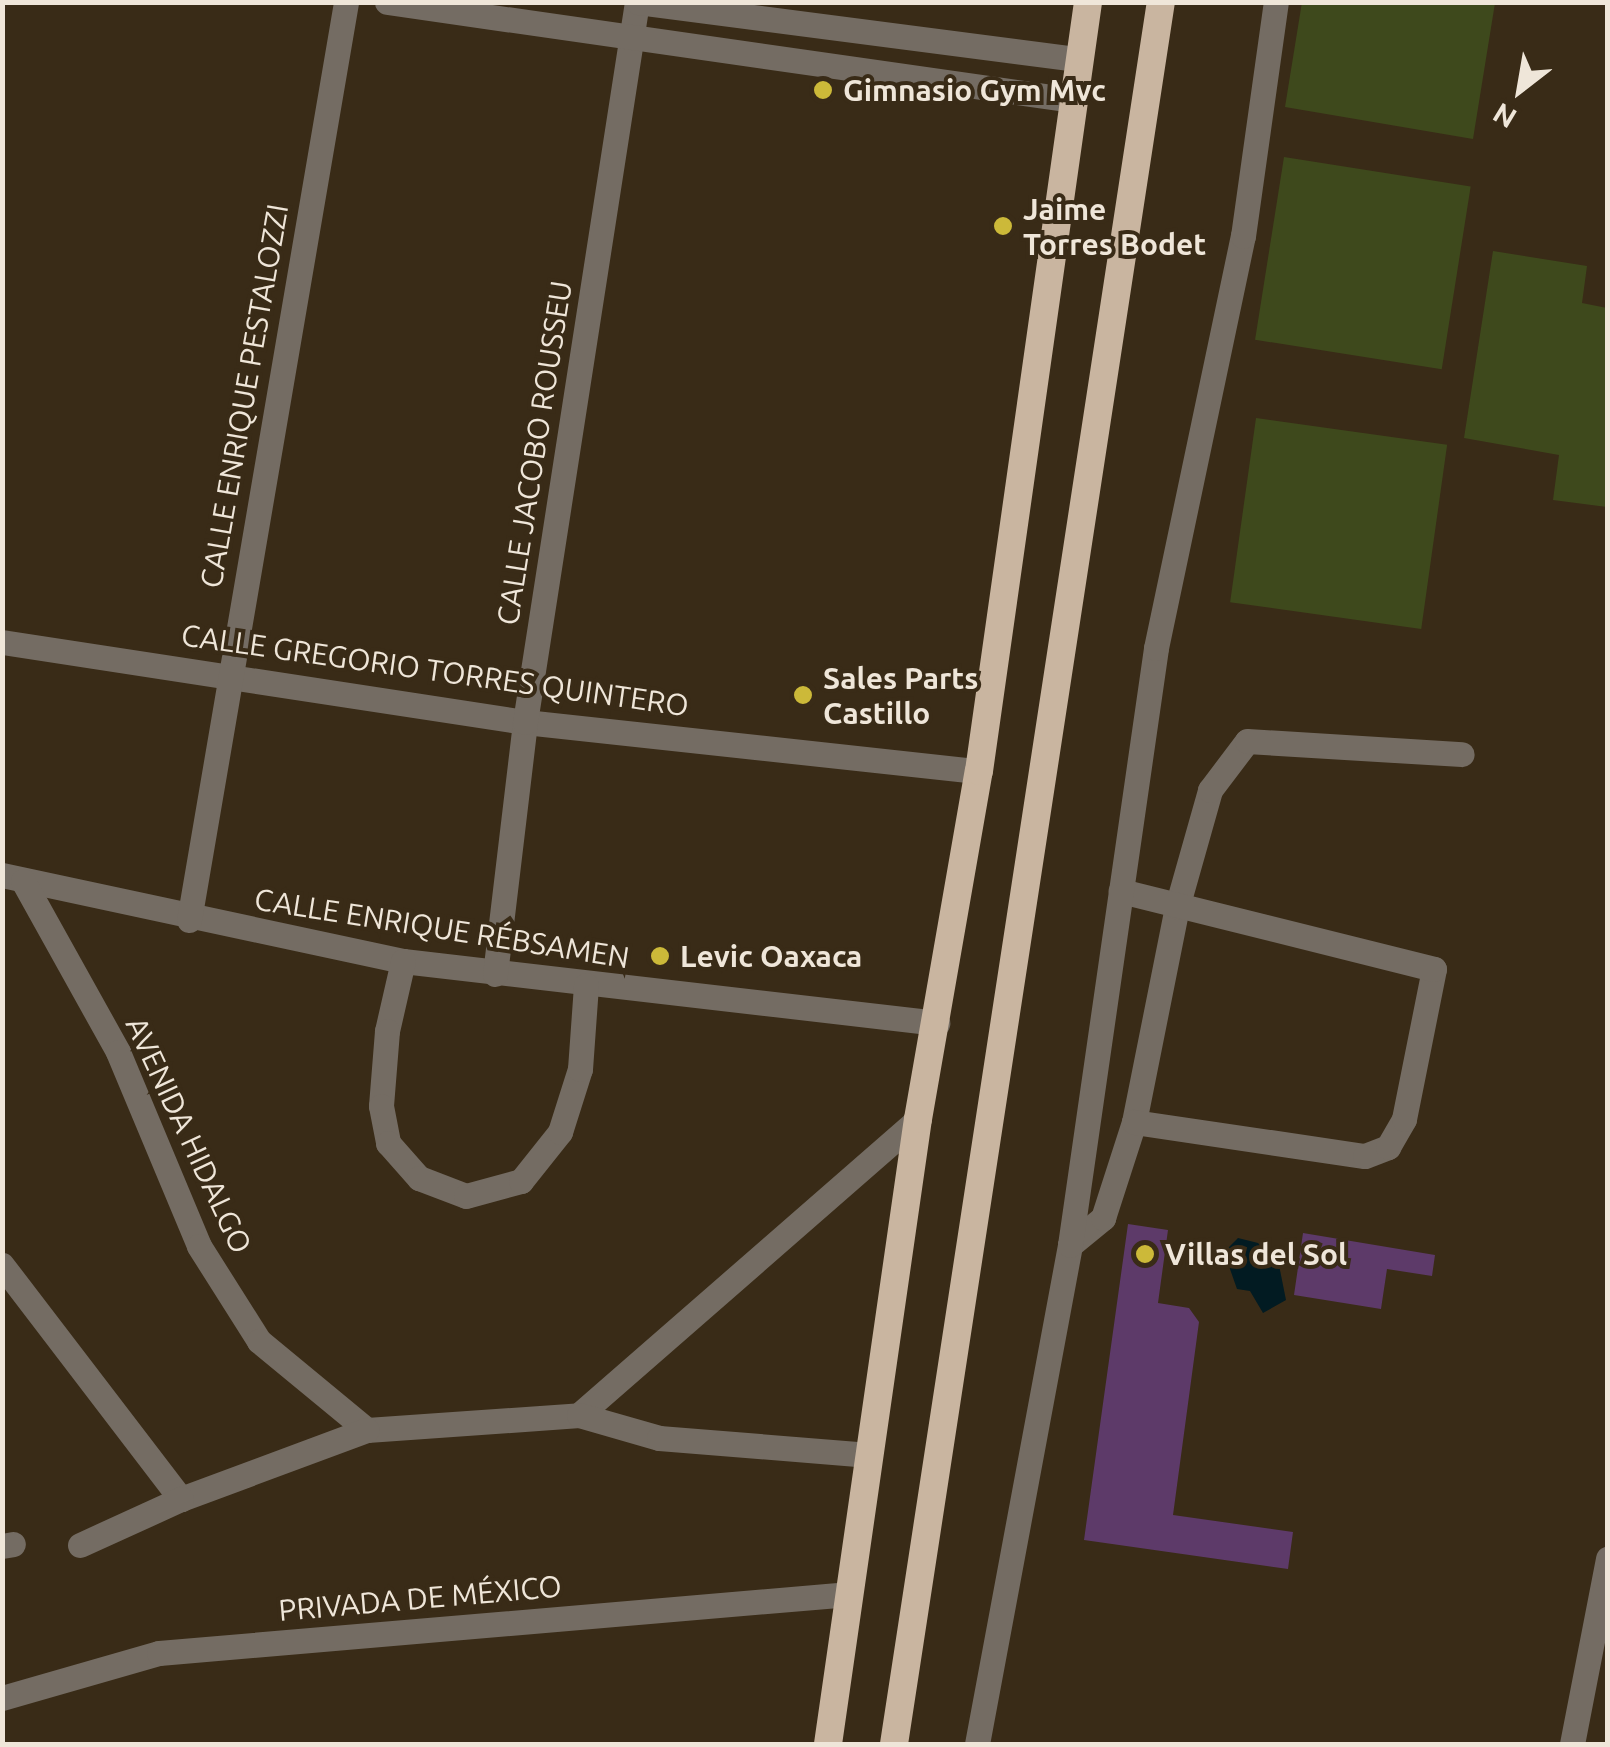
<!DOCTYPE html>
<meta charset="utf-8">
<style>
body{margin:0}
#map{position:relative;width:1610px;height:1747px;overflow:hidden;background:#392b17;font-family:Ubuntu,sans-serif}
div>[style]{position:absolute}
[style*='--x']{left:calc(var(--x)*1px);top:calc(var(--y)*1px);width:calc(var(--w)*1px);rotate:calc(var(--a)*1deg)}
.green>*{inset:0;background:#3e491c;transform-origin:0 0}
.water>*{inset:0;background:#021b22}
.building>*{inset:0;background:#5d3a69}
.minor>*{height:25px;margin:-12.5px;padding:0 12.5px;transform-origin:12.5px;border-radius:12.5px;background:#746c63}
.tertiary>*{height:25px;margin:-12.5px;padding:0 12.5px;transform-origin:12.5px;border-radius:12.5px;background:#746c63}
.trunk>*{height:28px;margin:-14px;padding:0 14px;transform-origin:14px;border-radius:14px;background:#c9b5a0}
.dots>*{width:28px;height:28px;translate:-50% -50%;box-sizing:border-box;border:5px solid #392b17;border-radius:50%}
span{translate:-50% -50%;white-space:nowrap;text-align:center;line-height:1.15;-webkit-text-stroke:8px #392b17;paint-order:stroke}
.poi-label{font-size:30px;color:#efe6d9;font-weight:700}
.left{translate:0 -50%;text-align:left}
.street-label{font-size:30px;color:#efe6d9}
.frame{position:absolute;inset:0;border:5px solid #efe6d9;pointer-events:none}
.north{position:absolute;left:1470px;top:40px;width:100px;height:100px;-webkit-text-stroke:8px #392b17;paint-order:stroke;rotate:211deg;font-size:28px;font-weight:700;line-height:40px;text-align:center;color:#efe6d9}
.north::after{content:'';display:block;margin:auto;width:35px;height:45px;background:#efe6d9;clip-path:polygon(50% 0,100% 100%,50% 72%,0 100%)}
</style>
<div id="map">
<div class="green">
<div style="clip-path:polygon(1302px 2px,1495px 3px,1473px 139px,1285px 107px)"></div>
<div style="left:1284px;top:157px;width:189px;height:185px;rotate:9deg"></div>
<div style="clip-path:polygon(1493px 251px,1587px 266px,1582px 303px,1607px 308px,1607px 507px,1553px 500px,1559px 455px,1464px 438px)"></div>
<div style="left:1256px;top:418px;width:193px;height:186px;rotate:8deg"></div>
</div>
<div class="water">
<div style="clip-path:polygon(1238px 1238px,1258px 1243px,1279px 1265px,1286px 1300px,1263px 1313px,1250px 1291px,1237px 1289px,1224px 1252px)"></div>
</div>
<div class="building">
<div style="clip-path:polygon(1128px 1224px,1168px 1230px,1158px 1303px,1189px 1308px,1199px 1322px,1173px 1515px,1293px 1532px,1288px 1569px,1084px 1540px)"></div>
<div style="clip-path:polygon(1303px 1233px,1435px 1255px,1432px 1276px,1387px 1269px,1381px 1309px,1294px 1295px)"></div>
</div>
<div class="minor">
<div style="--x:2;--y:642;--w:529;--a:8.7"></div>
<div style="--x:525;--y:722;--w:457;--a:6.2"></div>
<div style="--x:2;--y:875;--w:410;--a:12.1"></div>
<div style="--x:403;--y:961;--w:538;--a:6.62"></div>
<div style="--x:23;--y:881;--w:196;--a:60.9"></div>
<div style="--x:118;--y:1052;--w:210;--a:67.3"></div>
<div style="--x:199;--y:1246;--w:112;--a:57.7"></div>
<div style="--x:259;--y:1341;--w:140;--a:39.5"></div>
<div style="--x:367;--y:1430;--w:213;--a:-4"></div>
<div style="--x:579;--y:1415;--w:450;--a:-41.1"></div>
<div style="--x:189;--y:920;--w:931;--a:-80.29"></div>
<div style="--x:403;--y:961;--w:72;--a:102.9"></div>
<div style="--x:387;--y:1031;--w:75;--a:94.6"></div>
<div style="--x:381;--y:1106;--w:38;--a:79"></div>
<div style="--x:388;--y:1143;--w:47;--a:48.5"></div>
<div style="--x:419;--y:1178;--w:50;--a:21"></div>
<div style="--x:466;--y:1196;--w:57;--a:-15.3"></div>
<div style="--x:521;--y:1181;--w:63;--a:-51.5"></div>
<div style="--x:560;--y:1132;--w:66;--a:-72.4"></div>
<div style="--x:580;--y:1069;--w:84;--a:-85.9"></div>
<div style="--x:495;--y:974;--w:254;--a:-83.2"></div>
<div style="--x:525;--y:722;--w:729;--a:-81.16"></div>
<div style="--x:1134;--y:1122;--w:219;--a:-78.7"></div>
<div style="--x:1177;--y:907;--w:122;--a:-74.2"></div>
<div style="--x:1210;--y:790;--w:61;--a:-52.9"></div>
<div style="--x:1247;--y:741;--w:215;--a:3.5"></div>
<div style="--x:1070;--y:1245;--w:43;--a:-39.3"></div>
<div style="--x:1103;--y:1218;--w:101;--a:-72.1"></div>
<div style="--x:1134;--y:1122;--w:233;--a:8.4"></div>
<div style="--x:1365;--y:1156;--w:25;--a:-21"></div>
<div style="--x:1388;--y:1147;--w:32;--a:-60"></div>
<div style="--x:1404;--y:1119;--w:153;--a:-78.7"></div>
<div style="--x:1434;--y:969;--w:323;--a:-166"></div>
<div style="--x:2;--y:1265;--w:295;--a:52.6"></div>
<div style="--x:181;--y:1499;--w:198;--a:-20.4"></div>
<div style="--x:579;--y:1415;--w:83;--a:16"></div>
<div style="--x:659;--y:1438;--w:211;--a:4.6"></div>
<div style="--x:80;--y:1545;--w:111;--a:-24.5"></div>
<div style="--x:2;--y:1546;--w:11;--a:-10"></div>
<div style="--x:2;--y:1698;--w:163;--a:-16"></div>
<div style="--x:159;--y:1653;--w:693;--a:-4.89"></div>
<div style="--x:977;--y:1744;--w:508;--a:-79.44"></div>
<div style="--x:1070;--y:1245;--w:603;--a:-81.8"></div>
<div style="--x:1156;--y:648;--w:421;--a:-78.1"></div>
<div style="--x:1243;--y:236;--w:236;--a:-82"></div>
<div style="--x:1572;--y:1744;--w:189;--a:-79"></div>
</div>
<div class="tertiary">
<div style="--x:387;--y:2;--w:692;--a:8.14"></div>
<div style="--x:638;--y:2;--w:445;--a:7.4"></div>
</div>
<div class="trunk">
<div style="--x:828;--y:1744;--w:631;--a:-81.81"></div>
<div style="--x:918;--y:1119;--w:353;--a:-80.1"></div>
<div style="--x:979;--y:771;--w:777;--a:-81.93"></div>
<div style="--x:894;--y:1744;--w:1762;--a:-81.29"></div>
</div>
<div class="dots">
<div style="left:823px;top:90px;background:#ccb939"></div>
<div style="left:1003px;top:226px;background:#ccb939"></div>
<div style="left:803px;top:695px;background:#ccb939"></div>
<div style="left:660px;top:956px;background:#ccb939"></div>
<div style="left:1145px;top:1254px;background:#ccb939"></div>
</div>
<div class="poi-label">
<span class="left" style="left:843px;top:90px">Gimnasio Gym Mvc</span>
<span class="left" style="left:1023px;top:226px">Jaime<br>Torres Bodet</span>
<span class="left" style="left:823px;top:695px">Sales Parts<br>Castillo</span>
<span class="left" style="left:680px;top:956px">Levic Oaxaca</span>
<span class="left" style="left:1165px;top:1254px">Villas del Sol</span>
</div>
<div class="street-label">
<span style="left:244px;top:396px;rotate:-80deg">CALLE ENRIQUE PESTALOZZI</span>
<span style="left:534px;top:453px;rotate:-81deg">CALLE JACOBO ROUSSEU</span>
<span style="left:435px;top:670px;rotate:8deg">CALLE GREGORIO TORRES QUINTERO</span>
<span style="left:442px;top:928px;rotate:9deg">CALLE ENRIQUE RÉBSAMEN</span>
<span style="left:189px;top:1135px;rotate:65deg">AVENIDA HIDALGO</span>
<span style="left:420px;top:1598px;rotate:-5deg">PRIVADA DE MÉXICO</span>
</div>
<div class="frame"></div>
<div class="north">N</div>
</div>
